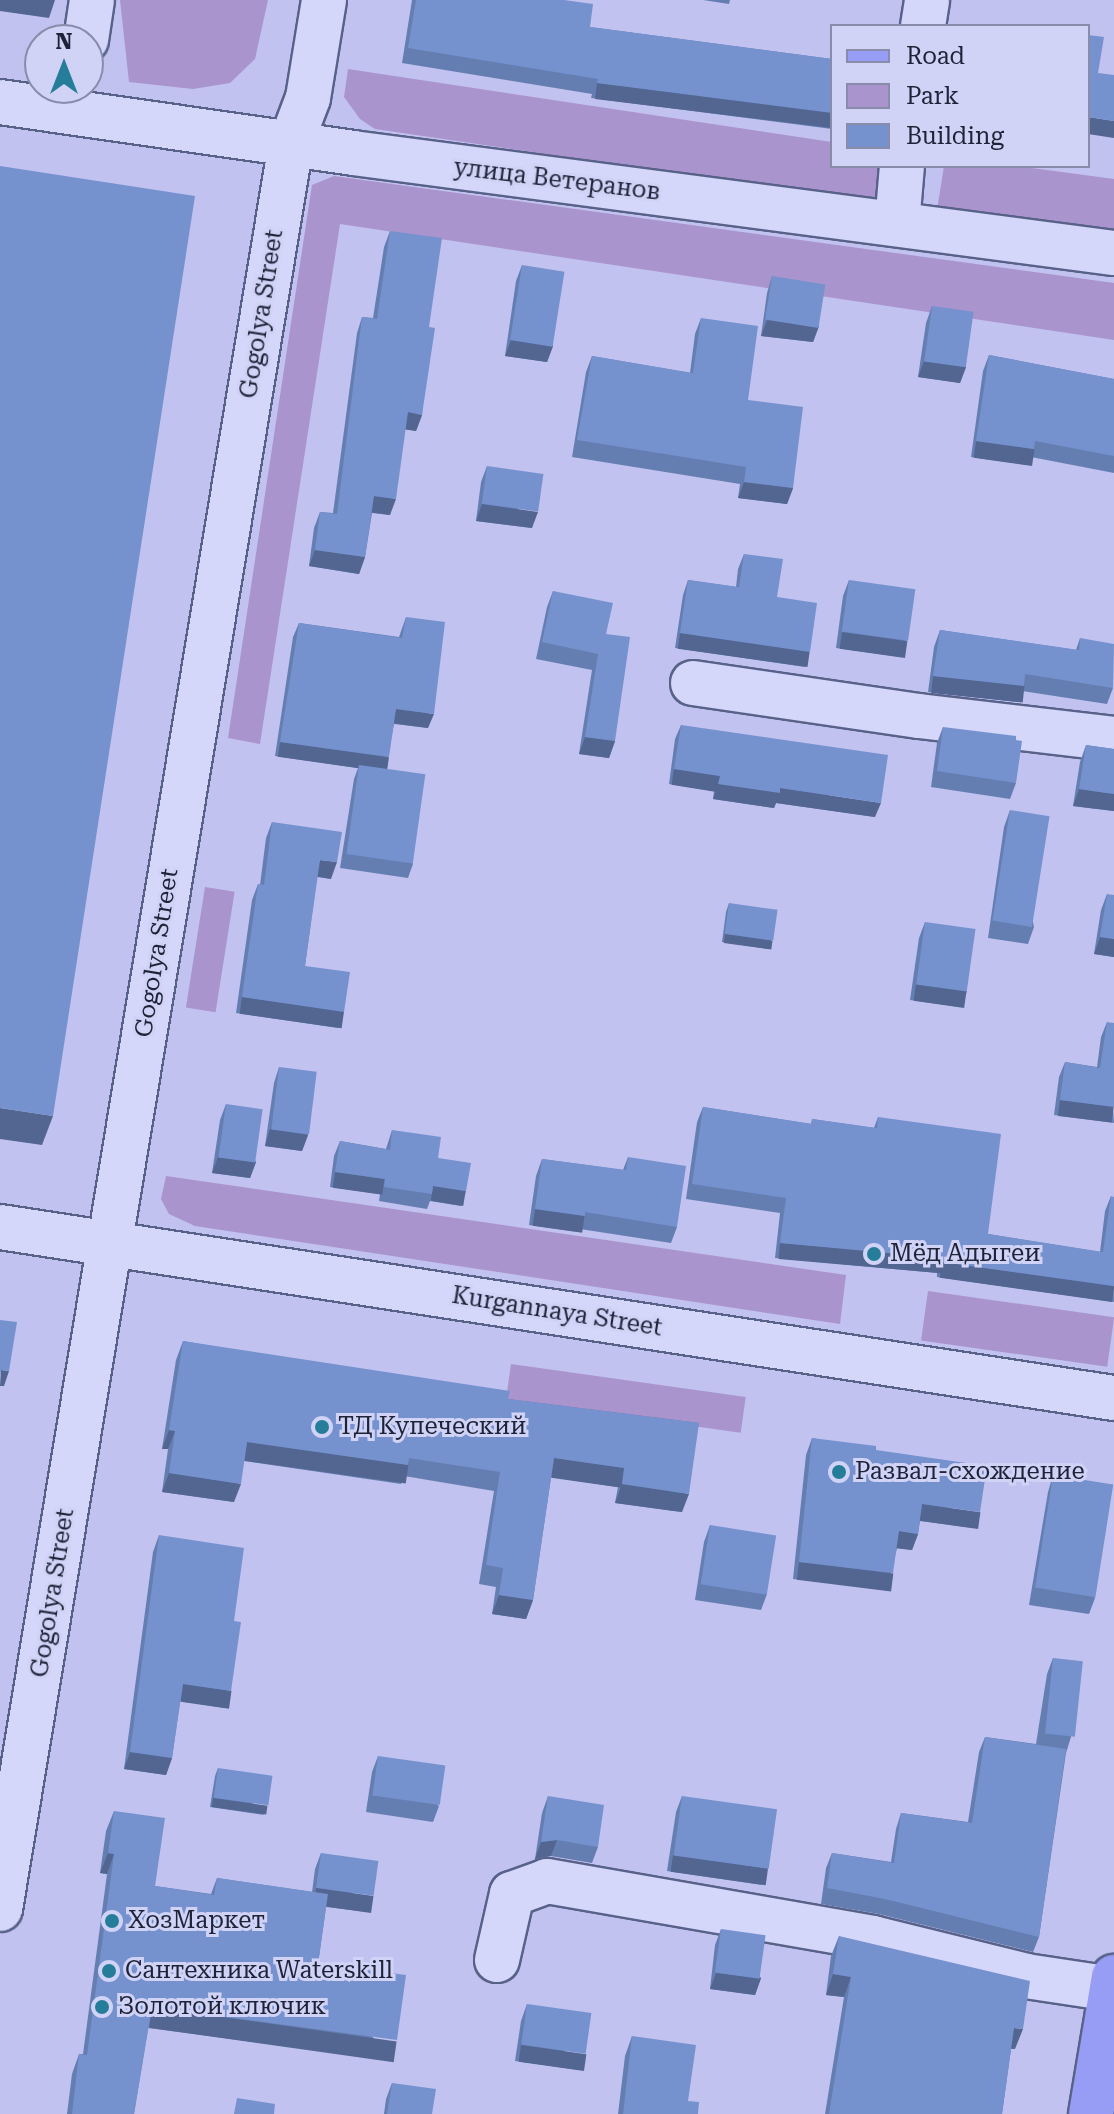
<!DOCTYPE html>
<meta charset="utf-8">
<style>
body{margin:0}
#map{position:relative;width:1114px;height:2114px;overflow:hidden;background:#c1c2ef;font-family:"Roboto Serif",serif}
div>[style]{position:absolute}
[style*='--x']{left:calc(var(--x)*1px);top:calc(var(--y)*1px);width:calc(var(--w)*1px);rotate:calc(var(--a)*1deg)}
.green>*{inset:0;background:#aa94cd;transform-origin:0 0}
.roads{filter:drop-shadow(2px 0 #586289) drop-shadow(-2px 0 #586289) drop-shadow(0 2px #586289) drop-shadow(0 -2px #586289)}
.minor>*{height:44px;margin:-22px;padding:0 22px;transform-origin:22px;border-radius:22px;background:#d4d6fa}
.major>*{height:44px;margin:-22px;padding:0 22px;transform-origin:22px;border-radius:22px;background:#979cf4}
.wall>*{inset:0;background:#657eb2}
.shaded-wall>*{inset:0;background:#526691;transform-origin:0 0}
.building>*{inset:0;background:#7592cf;transform-origin:0 0}
.dots>*{width:22px;height:22px;translate:-50% -50%;box-sizing:border-box;border:4px solid #d0d2f6;border-radius:50%}
span{translate:-50% -50%;white-space:nowrap;text-align:center;line-height:1.15;-webkit-text-stroke:6px #d0d2f6;paint-order:stroke}
.street-label{font-size:24px;color:#1d2438}
.poi-label{font-size:24px;color:#1d2438}
.left{translate:0 -50%;text-align:left}
.legend{position:absolute;left:830px;top:24px;width:260px;height:144px;box-sizing:border-box;background:#d0d2f6;border:2px solid #888caa;margin:0;padding:10px 14px;list-style:none;font-size:24px;color:#1d2438}
.legend li{display:flex;align-items:center;gap:16px;height:40px}
.legend b{width:40px;border:2px solid #888caa}
.north{position:absolute;left:24px;top:24px;width:80px;height:80px;box-sizing:border-box;background:#d0d2f6;border:2px solid #888caa;border-radius:50%;rotate:0deg;font-size:22px;font-weight:700;line-height:32px;text-align:center;color:#1d2438}
.north::after{content:'';display:block;margin:auto;width:28px;height:36px;background:#267d9a;clip-path:polygon(50% 0,100% 100%,50% 72%,0 100%)}
</style>
<div id="map">
<div class="green">
<div style="clip-path:polygon(120px 0,268px 0,255px 59px,230px 83px,193px 89px,129px 82px)"></div>
<div style="clip-path:polygon(348px 69px,832px 142px,832px 166px,885px 166px,881px 203px,375px 129px,360px 119px,344px 97px)"></div>
<div style="clip-path:polygon(944px 166px,1017px 166px,1114px 179px,1114px 235px,937px 210px)"></div>
<div style="clip-path:polygon(334px 176px,1114px 283px,1114px 340px,340px 224px,260px 744px,228px 738px,312px 185px)"></div>
<div style="left:205px;top:887px;width:30px;height:122px;rotate:9deg"></div>
<div style="clip-path:polygon(166px 1176px,846px 1275px,840px 1324px,195px 1226px,169px 1214px,161px 1199px)"></div>
<div style="left:928px;top:1291px;width:188px;height:50px;rotate:8deg"></div>
<div style="left:511px;top:1364px;width:237px;height:36px;rotate:8deg"></div>
</div>
<div class="roads">
<div class="minor">
<div style="--x:923;--y:26;--w:26;--a:-81"></div>
<div style="--x:86;--y:40;--w:40;--a:-81.5"></div>
<div style="--x:0;--y:102;--w:357;--a:8.2"></div>
<div style="--x:353;--y:153;--w:768;--a:7.49"></div>
<div style="--x:897;--y:224;--w:58;--a:-85.1"></div>
<div style="--x:693;--y:683;--w:228;--a:8.3"></div>
<div style="--x:919;--y:716;--w:196;--a:6.7"></div>
<div style="--x:0;--y:1227;--w:1127;--a:8.73"></div>
<div style="--x:0;--y:1909;--w:1790;--a:-80.64"></div>
<div style="--x:291;--y:143;--w:48;--a:-69.3"></div>
<div style="--x:308;--y:98;--w:99;--a:-80.7"></div>
<div style="--x:497;--y:1960;--w:68;--a:-77.2"></div>
<div style="--x:512;--y:1894;--w:37;--a:-20"></div>
<div style="--x:547;--y:1881;--w:331;--a:9.9"></div>
<div style="--x:873;--y:1938;--w:158;--a:13.9"></div>
<div style="--x:1026;--y:1976;--w:87;--a:8.6"></div>
</div>
<div class="major">
<div style="--x:1091;--y:2114;--w:139;--a:-80.5"></div>
</div>
</div>
<div class="wall">
<div style="clip-path:polygon(412px 0,564px 0,590px 27px,832px 59px,832px 129px,591px 98px,592px 94px,402px 63px)"></div>
<div style="clip-path:polygon(703px 0,730px 0,729px 4px)"></div>
<div style="clip-path:polygon(390px 231px,429px 327px,422px 415px,416px 431px,405px 429px,390px 515px,372px 513px,365px 557px,359px 574px,309px 566px,314px 528px,320px 512px,333px 513px,357px 333px,362px 317px,373px 318px,384px 247px)"></div>
<div style="clip-path:polygon(522px 265px,553px 346px,547px 362px,505px 356px,516px 281px)"></div>
<div style="clip-path:polygon(772px 276px,819px 326px,813px 342px,761px 336px,767px 293px)"></div>
<div style="clip-path:polygon(932px 306px,966px 367px,960px 383px,918px 377px,926px 323px)"></div>
<div style="clip-path:polygon(701px 318px,748px 400px,793px 488px,787px 504px,738px 498px,740px 484px,572px 457px,586px 372px,592px 356px,690px 373px,695px 334px)"></div>
<div style="clip-path:polygon(989px 355px,1114px 379px,1114px 473px,1031px 457px,1029px 465px,971px 457px,983px 371px)"></div>
<div style="clip-path:polygon(487px 466px,532px 528px,476px 521px,481px 482px)"></div>
<div style="clip-path:polygon(744px 554px,777px 597px,805px 667px,675px 648px,683px 595px,688px 580px,736px 587px,738px 569px)"></div>
<div style="clip-path:polygon(849px 580px,907px 641px,901px 657px,836px 648px,843px 596px)"></div>
<div style="clip-path:polygon(553px 591px,606px 634px,615px 741px,609px 758px,579px 754px,592px 670px,536px 659px,547px 607px)"></div>
<div style="clip-path:polygon(406px 617px,428px 728px,394px 724px,385px 769px,413px 864px,408px 878px,340px 868px,354px 779px,358px 768px,275px 756px,293px 637px,299px 623px,399px 637px)"></div>
<div style="clip-path:polygon(940px 630px,1076px 650px,1080px 638px,1113px 688px,1107px 704px,1022px 691px,1018px 702px,928px 692px,934px 647px)"></div>
<div style="clip-path:polygon(681px 725px,875px 817px,776px 803px,774px 808px,713px 799px,714px 791px,669px 784px,675px 739px)"></div>
<div style="clip-path:polygon(943px 727px,1016px 783px,1010px 799px,931px 787px,937px 743px)"></div>
<div style="clip-path:polygon(1086px 745px,1114px 749px,1114px 811px,1073px 806px,1080px 762px)"></div>
<div style="clip-path:polygon(1010px 810px,1034px 927px,1028px 944px,988px 938px,1004px 827px)"></div>
<div style="clip-path:polygon(272px 822px,331px 879px,317px 877px,305px 966px,344px 1012px,338px 1028px,236px 1013px,252px 900px,258px 884px,260px 885px,266px 838px)"></div>
<div style="clip-path:polygon(1107px 894px,1114px 957px,1094px 954px,1101px 910px)"></div>
<div style="clip-path:polygon(729px 903px,772px 941px,769px 949px,722px 942px,726px 912px)"></div>
<div style="clip-path:polygon(925px 922px,967px 991px,961px 1007px,910px 1000px,919px 938px)"></div>
<div style="clip-path:polygon(1107px 1022px,1114px 1123px,1054px 1115px,1059px 1077px,1065px 1062px,1097px 1067px,1101px 1037px)"></div>
<div style="clip-path:polygon(279px 1067px,308px 1135px,302px 1151px,265px 1146px,274px 1083px)"></div>
<div style="clip-path:polygon(226px 1104px,256px 1162px,250px 1178px,212px 1173px,220px 1120px)"></div>
<div style="clip-path:polygon(703px 1107px,811px 1124px,812px 1119px,874px 1128px,878px 1117px,988px 1234px,1100px 1252px,1105px 1211px,1111px 1196px,1114px 1302px,937px 1277px,937px 1273px,775px 1258px,780px 1213px,686px 1199px,697px 1122px)"></div>
<div style="clip-path:polygon(392px 1130px,438px 1158px,466px 1191px,461px 1206px,430px 1201px,427px 1209px,379px 1201px,380px 1194px,330px 1187px,334px 1156px,340px 1141px,386px 1149px)"></div>
<div style="clip-path:polygon(628px 1157px,677px 1227px,671px 1243px,580px 1229px,579px 1232px,529px 1225px,536px 1176px,542px 1159px,623px 1170px)"></div>
<div style="clip-path:polygon(183px 1341px,508px 1399px,699px 1423px,682px 1512px,615px 1503px,618px 1487px,551px 1477px,533px 1600px,526px 1619px,492px 1614px,496px 1587px,479px 1584px,494px 1491px,404px 1476px,401px 1484px,244px 1461px,234px 1502px,162px 1492px,168px 1449px,162px 1449px,176px 1360px)"></div>
<div style="clip-path:polygon(812px 1438px,876px 1450px,974px 1528px,920px 1521px,918px 1534px,912px 1550px,897px 1548px,887px 1589px,793px 1579px,806px 1455px)"></div>
<div style="clip-path:polygon(1053px 1475px,1095px 1598px,1089px 1614px,1029px 1605px,1048px 1492px)"></div>
<div style="clip-path:polygon(710px 1525px,767px 1594px,761px 1610px,695px 1600px,704px 1542px)"></div>
<div style="clip-path:polygon(159px 1535px,234px 1621px,225px 1708px,180px 1701px,172px 1758px,166px 1775px,124px 1769px,153px 1552px)"></div>
<div style="clip-path:polygon(1053px 1658px,1071px 1737px,1066px 1753px,1039px 1937px,1033px 1952px,879px 1914px,821px 1904px,826px 1868px,832px 1853px,891px 1862px,896px 1829px,901px 1813px,968px 1822px,979px 1752px,985px 1737px,1036px 1744px,1047px 1674px)"></div>
<div style="clip-path:polygon(378px 1756px,439px 1806px,433px 1822px,366px 1812px,372px 1772px)"></div>
<div style="clip-path:polygon(218px 1768px,264px 1815px,210px 1807px,215px 1776px)"></div>
<div style="clip-path:polygon(548px 1796px,598px 1847px,592px 1863px,551px 1856px,535px 1859px,542px 1813px)"></div>
<div style="clip-path:polygon(682px 1796px,762px 1885px,667px 1871px,676px 1812px)"></div>
<div style="clip-path:polygon(114px 1811px,155px 1886px,211px 1894px,217px 1878px,312px 1892px,315px 1869px,321px 1853px,367px 1912px,326px 1907px,318px 1964px,390px 2060px,148px 2028px,134px 2114px,67px 2114px,72px 2074px,79px 2054px,83px 2054px,107px 1874px,100px 1873px,106px 1831px)"></div>
<div style="clip-path:polygon(721px 1929px,761px 1978px,755px 1995px,710px 1989px,715px 1945px)"></div>
<div style="clip-path:polygon(839px 1936px,1015px 2049px,1011px 2049px,1002px 2114px,825px 2114px,844px 1997px,826px 1995px,831px 1956px)"></div>
<div style="clip-path:polygon(527px 2004px,580px 2070px,515px 2061px,521px 2021px)"></div>
<div style="clip-path:polygon(632px 2036px,688px 2101px,698px 2114px,618px 2114px,625px 2056px)"></div>
<div style="clip-path:polygon(392px 2083px,432px 2114px,384px 2114px,386px 2099px)"></div>
</div>
<div class="shaded-wall">
<div style="clip-path:polygon(0 0,55px 0,49px 18px,0 11px)"></div>
<div style="left:597px;top:83px;width:237px;height:16px;rotate:7deg"></div>
<div style="clip-path:polygon(1088px 117px,1114px 121px,1114px 138px,1088px 134px)"></div>
<div style="clip-path:polygon(767px 320px,819px 326px,813px 342px,761px 336px)"></div>
<div style="clip-path:polygon(511px 340px,553px 346px,547px 362px,505px 356px)"></div>
<div style="clip-path:polygon(924px 361px,966px 367px,960px 383px,918px 377px)"></div>
<div style="clip-path:polygon(408px 412px,422px 415px,416px 431px,402px 429px)"></div>
<div style="left:976px;top:441px;width:59px;height:17px;rotate:8deg"></div>
<div style="clip-path:polygon(744px 482px,793px 488px,787px 504px,738px 498px)"></div>
<div style="clip-path:polygon(374px 496px,396px 499px,390px 515px,368px 512px)"></div>
<div style="clip-path:polygon(482px 504px,538px 512px,532px 528px,476px 521px)"></div>
<div style="clip-path:polygon(315px 550px,365px 557px,359px 574px,309px 566px)"></div>
<div style="left:842px;top:632px;width:66px;height:17px;rotate:8deg"></div>
<div style="left:680px;top:633px;width:131px;height:16px;rotate:8deg"></div>
<div style="left:933px;top:676px;width:92px;height:17px;rotate:6deg"></div>
<div style="clip-path:polygon(396px 709px,434px 714px,428px 728px,391px 723px)"></div>
<div style="clip-path:polygon(585px 737px,615px 741px,609px 758px,579px 754px)"></div>
<div style="left:280px;top:742px;width:110px;height:15px;rotate:8deg"></div>
<div style="left:674px;top:769px;width:47px;height:16px;rotate:9deg"></div>
<div style="clip-path:polygon(718px 784px,780px 788px,881px 803px,875px 817px,776px 803px,774px 808px,713px 799px)"></div>
<div style="clip-path:polygon(1079px 789px,1114px 794px,1114px 811px,1073px 806px)"></div>
<div style="clip-path:polygon(320px 860px,337px 862px,331px 879px,314px 876px)"></div>
<div style="left:725px;top:934px;width:48px;height:9px;rotate:8deg"></div>
<div style="clip-path:polygon(1100px 937px,1114px 939px,1114px 957px,1094px 954px)"></div>
<div style="left:916px;top:984px;width:51px;height:17px;rotate:8deg"></div>
<div style="left:242px;top:997px;width:103px;height:17px;rotate:8deg"></div>
<div style="left:1060px;top:1100px;width:54px;height:16px;rotate:7deg"></div>
<div style="clip-path:polygon(0 1108px,53px 1116px,42px 1145px,0 1139px)"></div>
<div style="clip-path:polygon(270px 1129px,308px 1135px,302px 1151px,265px 1146px)"></div>
<div style="clip-path:polygon(218px 1157px,256px 1162px,250px 1178px,212px 1173px)"></div>
<div style="left:335px;top:1172px;width:50px;height:16px;rotate:8deg"></div>
<div style="left:433px;top:1186px;width:33px;height:15px;rotate:9deg"></div>
<div style="left:535px;top:1209px;width:50px;height:17px;rotate:8deg"></div>
<div style="left:780px;top:1243px;width:164px;height:16px;rotate:5deg"></div>
<div style="left:942px;top:1262px;width:174px;height:16px;rotate:8deg"></div>
<div style="clip-path:polygon(1px 1370px,9px 1371px,4px 1386px,0 1386px)"></div>
<div style="clip-path:polygon(169px 1430px,175px 1431px,168px 1449px,162px 1449px)"></div>
<div style="left:247px;top:1442px;width:163px;height:19px;rotate:8deg"></div>
<div style="left:554px;top:1458px;width:71px;height:20px;rotate:8deg"></div>
<div style="clip-path:polygon(169px 1473px,241px 1484px,234px 1502px,162px 1492px)"></div>
<div style="clip-path:polygon(622px 1484px,689px 1494px,682px 1512px,615px 1503px)"></div>
<div style="left:922px;top:1504px;width:59px;height:17px;rotate:8deg"></div>
<div style="clip-path:polygon(899px 1531px,918px 1534px,912px 1550px,894px 1548px)"></div>
<div style="left:799px;top:1562px;width:95px;height:18px;rotate:7deg"></div>
<div style="clip-path:polygon(499px 1595px,533px 1600px,526px 1619px,492px 1614px)"></div>
<div style="left:183px;top:1684px;width:49px;height:18px;rotate:8deg"></div>
<div style="clip-path:polygon(130px 1752px,172px 1758px,166px 1775px,124px 1769px)"></div>
<div style="left:213px;top:1798px;width:55px;height:9px;rotate:8deg"></div>
<div style="clip-path:polygon(557px 1840px,551px 1856px,535px 1859px,541px 1842px)"></div>
<div style="clip-path:polygon(108px 1853px,114px 1854px,107px 1874px,100px 1873px)"></div>
<div style="left:673px;top:1855px;width:96px;height:17px;rotate:8deg"></div>
<div style="left:316px;top:1888px;width:58px;height:17px;rotate:8deg"></div>
<div style="clip-path:polygon(716px 1973px,761px 1978px,755px 1995px,710px 1989px)"></div>
<div style="clip-path:polygon(833px 1974px,851px 1977px,844px 1997px,826px 1995px)"></div>
<div style="left:152px;top:2007px;width:247px;height:21px;rotate:8deg"></div>
<div style="clip-path:polygon(1014px 2028px,1023px 2029px,1015px 2049px,1007px 2048px)"></div>
<div style="left:521px;top:2045px;width:66px;height:17px;rotate:8deg"></div>
</div>
<div class="building">
<div style="clip-path:polygon(416px 0,564px 0,593px 4px,590px 27px,832px 59px,832px 113px,597px 83px,598px 79px,408px 48px)"></div>
<div style="clip-path:polygon(1088px 35px,1104px 37px,1098px 73px,1114px 75px,1114px 121px,1088px 117px)"></div>
<div style="clip-path:polygon(0 166px,195px 196px,53px 1116px,0 1108px)"></div>
<div style="clip-path:polygon(390px 231px,442px 238px,429px 327px,435px 328px,422px 415px,408px 412px,396px 499px,374px 496px,365px 557px,315px 550px,320px 512px,337px 514px,362px 317px,377px 319px)"></div>
<div style="left:522px;top:265px;width:43px;height:76px;rotate:9deg"></div>
<div style="left:772px;top:276px;width:54px;height:44px;rotate:9deg"></div>
<div style="left:932px;top:306px;width:42px;height:56px;rotate:8deg"></div>
<div style="clip-path:polygon(701px 318px,758px 326px,748px 400px,803px 407px,793px 488px,744px 482px,746px 467px,577px 440px,592px 356px,693px 373px)"></div>
<div style="clip-path:polygon(989px 355px,1114px 379px,1114px 456px,1035px 441px,1034px 449px,976px 441px)"></div>
<div style="left:487px;top:466px;width:57px;height:38px;rotate:8deg"></div>
<div style="clip-path:polygon(744px 554px,783px 559px,777px 597px,817px 603px,810px 652px,680px 633px,688px 580px,739px 587px)"></div>
<div style="left:849px;top:580px;width:67px;height:52px;rotate:8deg"></div>
<div style="clip-path:polygon(553px 591px,613px 603px,606px 634px,630px 637px,615px 741px,585px 737px,598px 654px,542px 642px)"></div>
<div style="clip-path:polygon(406px 617px,445px 622px,434px 714px,396px 709px,389px 757px,280px 742px,299px 623px,402px 638px)"></div>
<div style="clip-path:polygon(940px 630px,1079px 650px,1080px 638px,1114px 644px,1113px 688px,1025px 674px,1024px 686px,933px 676px)"></div>
<div style="clip-path:polygon(681px 725px,888px 755px,881px 803px,780px 788px,780px 793px,718px 784px,720px 776px,674px 769px)"></div>
<div style="clip-path:polygon(943px 727px,1016px 736px,1016px 740px,1022px 741px,1016px 783px,937px 771px)"></div>
<div style="clip-path:polygon(1086px 745px,1114px 749px,1114px 794px,1079px 789px)"></div>
<div style="left:359px;top:765px;width:67px;height:90px;rotate:8deg"></div>
<div style="left:1010px;top:810px;width:40px;height:112px;rotate:9deg"></div>
<div style="clip-path:polygon(272px 822px,342px 832px,337px 862px,320px 860px,305px 966px,350px 972px,344px 1012px,242px 997px,258px 884px,264px 885px)"></div>
<div style="clip-path:polygon(1107px 894px,1114px 895px,1114px 939px,1100px 937px)"></div>
<div style="left:729px;top:903px;width:49px;height:31px;rotate:8deg"></div>
<div style="left:925px;top:922px;width:51px;height:63px;rotate:8deg"></div>
<div style="clip-path:polygon(1107px 1022px,1114px 1023px,1114px 1107px,1060px 1100px,1065px 1062px,1100px 1068px)"></div>
<div style="left:279px;top:1067px;width:38px;height:63px;rotate:7deg"></div>
<div style="left:226px;top:1104px;width:37px;height:54px;rotate:8deg"></div>
<div style="clip-path:polygon(703px 1107px,812px 1124px,812px 1119px,877px 1128px,878px 1117px,1001px 1134px,988px 1234px,1103px 1252px,1111px 1196px,1114px 1197px,1114px 1286px,942px 1262px,943px 1258px,780px 1243px,786px 1198px,692px 1184px)"></div>
<div style="clip-path:polygon(392px 1130px,441px 1137px,438px 1158px,471px 1163px,466px 1191px,433px 1186px,432px 1194px,384px 1187px,385px 1179px,335px 1172px,340px 1141px,390px 1150px)"></div>
<div style="clip-path:polygon(628px 1157px,686px 1166px,677px 1227px,585px 1212px,585px 1216px,535px 1209px,542px 1159px,626px 1170px)"></div>
<div style="clip-path:polygon(0 1320px,17px 1322px,9px 1371px,1px 1370px,0 1376px)"></div>
<div style="clip-path:polygon(183px 1341px,510px 1391px,508px 1399px,699px 1423px,689px 1494px,622px 1484px,624px 1468px,554px 1458px,533px 1600px,499px 1595px,503px 1568px,486px 1565px,500px 1472px,409px 1458px,408px 1465px,247px 1442px,241px 1484px,169px 1473px,175px 1431px,169px 1430px)"></div>
<div style="clip-path:polygon(812px 1438px,876px 1446px,876px 1450px,987px 1466px,980px 1512px,922px 1504px,918px 1534px,899px 1531px,893px 1573px,799px 1562px)"></div>
<div style="left:1053px;top:1475px;width:61px;height:114px;rotate:9deg"></div>
<div style="left:710px;top:1525px;width:67px;height:60px;rotate:9deg"></div>
<div style="clip-path:polygon(159px 1535px,244px 1548px,234px 1621px,241px 1622px,231px 1691px,183px 1684px,172px 1758px,130px 1752px)"></div>
<div style="left:1053px;top:1658px;width:30px;height:76px;rotate:6deg"></div>
<div style="clip-path:polygon(985px 1737px,1066px 1749px,1039px 1937px,885px 1899px,827px 1888px,832px 1853px,894px 1863px,901px 1813px,972px 1823px)"></div>
<div style="left:378px;top:1756px;width:68px;height:40px;rotate:8deg"></div>
<div style="left:218px;top:1768px;width:55px;height:30px;rotate:8deg"></div>
<div style="clip-path:polygon(548px 1796px,604px 1805px,598px 1847px,557px 1840px,541px 1842px)"></div>
<div style="left:682px;top:1796px;width:96px;height:60px;rotate:8deg"></div>
<div style="clip-path:polygon(114px 1811px,165px 1818px,155px 1886px,214px 1895px,217px 1878px,328px 1894px,318px 1964px,406px 1975px,397px 2040px,152px 2007px,134px 2114px,72px 2114px,79px 2054px,87px 2055px,114px 1854px,108px 1853px)"></div>
<div style="left:321px;top:1853px;width:58px;height:35px;rotate:8deg"></div>
<div style="left:721px;top:1929px;width:45px;height:44px;rotate:8deg"></div>
<div style="clip-path:polygon(839px 1936px,1030px 1981px,1023px 2029px,1014px 2028px,1002px 2114px,829px 2114px,851px 1977px,833px 1974px)"></div>
<div style="left:527px;top:2004px;width:65px;height:41px;rotate:8deg"></div>
<div style="clip-path:polygon(632px 2036px,696px 2045px,688px 2101px,699px 2102px,698px 2114px,623px 2114px)"></div>
<div style="clip-path:polygon(392px 2083px,436px 2089px,432px 2114px,387px 2114px)"></div>
<div style="clip-path:polygon(237px 2098px,275px 2104px,274px 2114px,234px 2114px)"></div>
</div>
<div class="dots">
<div style="left:874px;top:1254px;background:#267d9a"></div>
<div style="left:322px;top:1427px;background:#267d9a"></div>
<div style="left:839px;top:1472px;background:#267d9a"></div>
<div style="left:112px;top:1921px;background:#267d9a"></div>
<div style="left:109px;top:1971px;background:#267d9a"></div>
<div style="left:102px;top:2007px;background:#267d9a"></div>
</div>
<div class="street-label">
<span style="left:557px;top:180px;rotate:7deg">улица Ветеранов</span>
<span style="left:262px;top:314px;rotate:-81deg">Gogolya Street</span>
<span style="left:157px;top:953px;rotate:-81deg">Gogolya Street</span>
<span style="left:557px;top:1312px;rotate:9deg">Kurgannaya Street</span>
<span style="left:53px;top:1593px;rotate:-81deg">Gogolya Street</span>
</div>
<div class="poi-label">
<span class="left" style="left:890px;top:1254px">Мёд Адыгеи</span>
<span class="left" style="left:338px;top:1427px">ТД Купеческий</span>
<span class="left" style="left:855px;top:1472px">Развал-схождение</span>
<span class="left" style="left:128px;top:1921px">ХозМаркет</span>
<span class="left" style="left:125px;top:1971px">Сантехника Waterskill</span>
<span class="left" style="left:118px;top:2007px">Золотой ключик</span>
</div>
<ul class="legend">
<li><b style="height:10px;background:#979cf4"></b>Road</li>
<li><b style="height:22px;background:#aa94cd"></b>Park</li>
<li><b style="height:22px;background:#7592cf"></b>Building</li>
</ul>
<div class="north">N</div>
</div>
